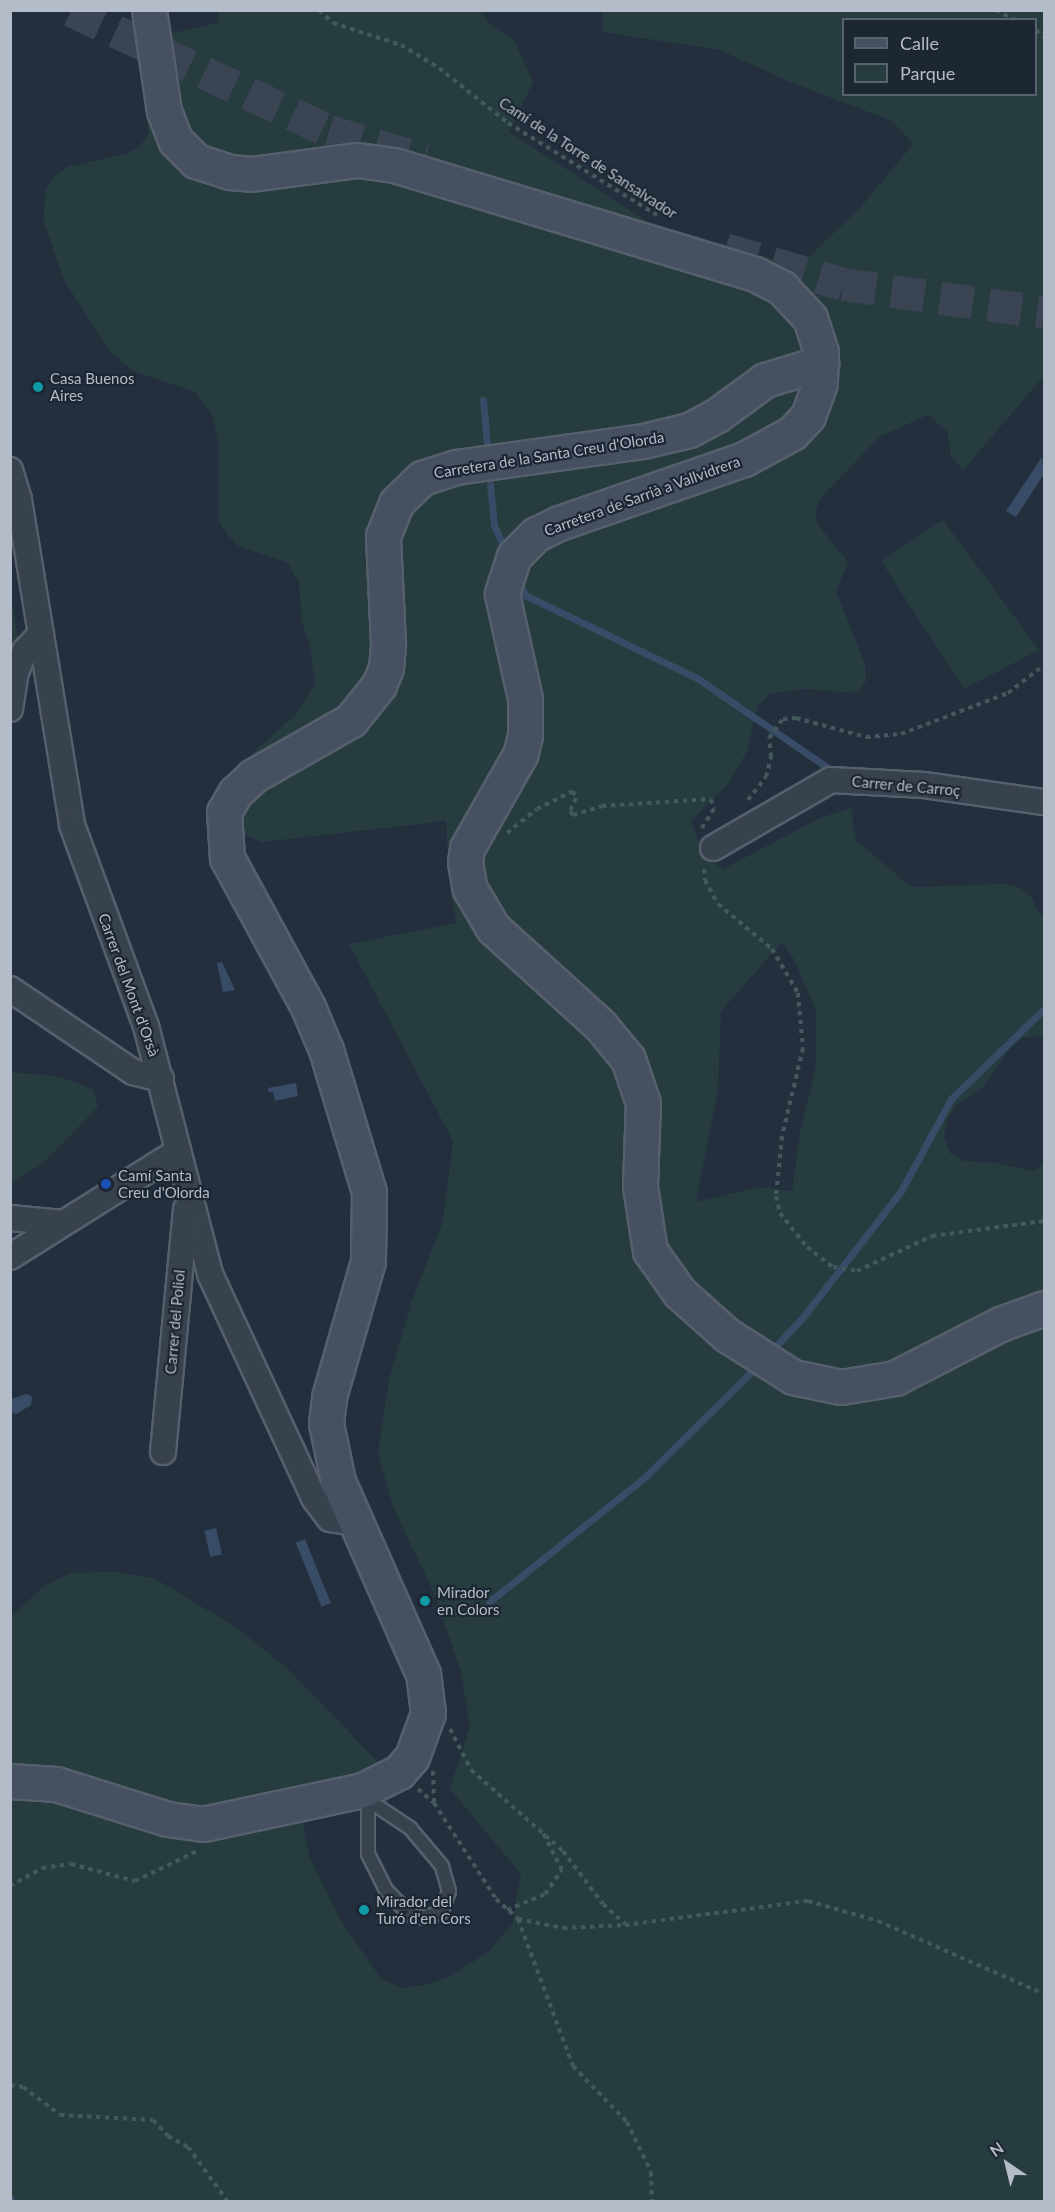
<!DOCTYPE html>
<meta charset="utf-8">
<style>
body{margin:0}
#map{position:relative;width:1055px;height:2212px;overflow:hidden;background:#242f3e;font-family:Lato,sans-serif}
div>[style]{position:absolute}
[style*='--x']{left:calc(var(--x)*1px);top:calc(var(--y)*1px);width:calc(var(--w)*1px);rotate:calc(var(--a)*1deg)}
.green>*{inset:0;background:#263c3f}
.water>*{inset:0;background:#394c67;transform-origin:0 0}
.stream>*{height:7px;margin:-3.5px;padding:0 3.5px;transform-origin:3.5px;border-radius:3.5px;background:#394c67}
.trunk-tunnel>*{height:33px;margin-top:-16.5px;transform-origin:0;background:repeating-linear-gradient(90deg,#3a4453 0 33px,transparent 0 49px)}
.path>*{height:4px;margin-top:-2px;transform-origin:0;background:repeating-linear-gradient(90deg,#44595c 0 4.5px,transparent 0 9px)}
.roads{filter:drop-shadow(2px 0 #565f6c) drop-shadow(-2px 0 #565f6c) drop-shadow(0 2px #565f6c) drop-shadow(0 -2px #565f6c)}
.service>*{height:12px;margin:-6px;padding:0 6px;transform-origin:6px;border-radius:6px;background:#38414e}
.minor>*{height:24px;margin:-12px;padding:0 12px;transform-origin:12px;border-radius:12px;background:#38414e}
.secondary>*{height:33px;margin:-16.5px;padding:0 16.5px;transform-origin:16.5px;border-radius:16.5px;background:#465061}
.dots>*{width:16px;height:16px;translate:-50% -50%;box-sizing:border-box;border:3px solid #1d2633;border-radius:50%}
span{translate:-50% -50%;white-space:nowrap;text-align:center;line-height:1.15;-webkit-text-stroke:4.5px #1d2633;paint-order:stroke}
.street-label{font-size:15px;color:#b4bcc9}
.poi-label{font-size:15px;color:#b4bcc9}
.left{translate:0 -50%;text-align:left}
.frame{position:absolute;inset:0;border:12px solid #b4bcc9;pointer-events:none}
.legend{position:absolute;left:842px;top:18px;width:195px;height:78px;box-sizing:border-box;background:#1d2633;border:2px solid #59626f;margin:0;padding:8px 10px;list-style:none;font-size:18px;color:#b4bcc9}
.legend li{display:flex;align-items:center;gap:12px;height:30px}
.legend b{width:30px;border:2px solid #59626f}
.north{position:absolute;left:977px;top:2134px;width:60px;height:60px;-webkit-text-stroke:4px #1d2633;paint-order:stroke;rotate:325deg;font-size:16px;font-weight:700;line-height:24px;text-align:center;color:#b4bcc9}
.north::after{content:'';display:block;margin:auto;width:21px;height:27px;background:#b4bcc9;clip-path:polygon(50% 0,100% 100%,50% 72%,0 100%)}
</style>
<div id="map">
<div class="green">
<div style="clip-path:polygon(evenodd,217px 11px,481px 11px,488px 22px,515px 42px,533px 82px,509px 132px,648px 222px,799px 266px,860px 208px,913px 144px,892px 121px,788px 81px,720px 50px,603px 32px,602px 11px,1044px 11px,1044px 376px,963px 470px,951px 456px,947px 431px,928px 415px,879px 437px,823px 496px,815px 510px,818px 525px,848px 562px,836px 591px,865px 664px,866px 681px,857px 693px,802px 689px,770px 694px,758px 705px,747px 751px,729px 783px,691px 821px,703px 853px,723px 869px,820px 818px,851px 808px,856px 840px,911px 887px,1002px 884px,1018px 887px,1031px 896px,1037px 910px,1044px 916px,1044px 1036px,1022px 1038px,1010px 1048px,983px 1087px,956px 1105px,947px 1120px,944px 1137px,950px 1153px,963px 1161px,996px 1163px,1034px 1171px,1044px 1164px,1044px 2201px,11px 2202px,11px 1617px,44px 1586px,71px 1573px,114px 1572px,154px 1578px,234px 1626px,286px 1667px,386px 1770px,322px 1791px,303px 1827px,310px 1858px,340px 1919px,381px 1979px,402px 1988px,425px 1985px,449px 1977px,488px 1952px,512px 1924px,521px 1874px,450px 1789px,470px 1726px,461px 1672px,436px 1597px,393px 1507px,378px 1453px,389px 1379px,412px 1301px,443px 1221px,453px 1141px,349px 944px,457px 923px,450px 890px,446px 821px,262px 842px,244px 834px,239px 817px,249px 796px,250px 756px,297px 713px,315px 684px,310px 645px,302px 623px,299px 582px,287px 562px,238px 546px,227px 534px,218px 519px,219px 445px,213px 416px,195px 392px,134px 371px,110px 352px,63px 278px,43px 218px,46px 188px,56px 176px,67px 167px,126px 154px,139px 147px,148px 135px,144px 39px,218px 23px,217px 11px,844px 20px,1036px 20px,1036px 94px,844px 94px,844px 20px,217px 11px,782px 942px,795px 961px,816px 1011px,816px 1066px,800px 1133px,792px 1191px,759px 1187px,696px 1202px,718px 1090px,721px 1011px,782px 942px)"></div>
<div style="clip-path:polygon(943px 520px,1039px 650px,964px 689px,881px 561px)"></div>
<div style="clip-path:polygon(10px 591px,18px 638px,11px 660px,10px 660px)"></div>
<div style="clip-path:polygon(11px 1072px,54px 1076px,81px 1084px,94px 1091px,98px 1107px,44px 1162px,11px 1184px)"></div>
</div>
<div class="water">
<div style="clip-path:polygon(1042px 457px,1044px 474px,1016px 517px,1006px 511px)"></div>
<div style="clip-path:polygon(222px 962px,235px 990px,223px 992px,217px 963px)"></div>
<div style="clip-path:polygon(296px 1083px,298px 1096px,275px 1101px,273px 1092px,269px 1092px,268px 1088px)"></div>
<div style="clip-path:polygon(27px 1394px,32px 1397px,31px 1405px,16px 1414px,11px 1412px,11px 1399px)"></div>
<div style="left:216px;top:1528px;width:27px;height:12px;rotate:77deg"></div>
<div style="left:305px;top:1539px;width:69px;height:10px;rotate:68deg"></div>
</div>
<div class="stream">
<div style="--x:483;--y:400;--w:45;--a:84.9"></div>
<div style="--x:490;--y:484;--w:41;--a:84.4"></div>
<div style="--x:494;--y:525;--w:22;--a:66"></div>
<div style="--x:518;--y:580;--w:17;--a:65"></div>
<div style="--x:525;--y:595;--w:191;--a:25.8"></div>
<div style="--x:697;--y:678;--w:168;--a:34.5"></div>
<div style="--x:774;--y:1348;--w:42;--a:-46.9"></div>
<div style="--x:803;--y:1317;--w:160;--a:-52.1"></div>
<div style="--x:901;--y:1191;--w:105;--a:-61.5"></div>
<div style="--x:951;--y:1099;--w:129;--a:-44.1"></div>
<div style="--x:489;--y:1602;--w:198;--a:-38.7"></div>
<div style="--x:644;--y:1478;--w:151;--a:-44.7"></div>
<div style="--x:10;--y:2198;--w:4;--a:63"></div>
</div>
<div class="trunk-tunnel">
<div style="--x:71;--y:10;--w:285;--a:25.1"></div>
<div style="--x:329;--y:131;--w:100;--a:16.8"></div>
<div style="--x:725;--y:249;--w:123;--a:16.5"></div>
<div style="--x:843;--y:284;--w:203;--a:7.9"></div>
</div>
<div class="path">
<div style="--x:319;--y:10;--w:19;--a:43"></div>
<div style="--x:333;--y:23;--w:71;--a:17.9"></div>
<div style="--x:401;--y:45;--w:44;--a:31.2"></div>
<div style="--x:439;--y:68;--w:88;--a:38.6"></div>
<div style="--x:508;--y:123;--w:175;--a:31.7"></div>
<div style="--x:996;--y:10;--w:21;--a:28"></div>
<div style="--x:1036;--y:30;--w:11;--a:41"></div>
<div style="--x:748;--y:800;--w:29;--a:-52"></div>
<div style="--x:766;--y:777;--w:21;--a:-76"></div>
<div style="--x:771;--y:757;--w:19;--a:-96"></div>
<div style="--x:769;--y:738;--w:24;--a:-54"></div>
<div style="--x:783;--y:719;--w:13;--a:-4"></div>
<div style="--x:796;--y:718;--w:73;--a:15.2"></div>
<div style="--x:866;--y:737;--w:35;--a:-5"></div>
<div style="--x:901;--y:734;--w:115;--a:-21"></div>
<div style="--x:1008;--y:693;--w:46;--a:-37.9"></div>
<div style="--x:507;--y:833;--w:38;--a:-39"></div>
<div style="--x:537;--y:809;--w:40;--a:-26.6"></div>
<div style="--x:573;--y:791;--w:8;--a:67"></div>
<div style="--x:576;--y:798;--w:14;--a:115"></div>
<div style="--x:570;--y:811;--w:5;--a:53"></div>
<div style="--x:573;--y:815;--w:30;--a:-17"></div>
<div style="--x:602;--y:806;--w:109;--a:-3.7"></div>
<div style="--x:711;--y:799;--w:10;--a:73"></div>
<div style="--x:714;--y:809;--w:24;--a:123"></div>
<div style="--x:704;--y:869;--w:11;--a:85"></div>
<div style="--x:705;--y:880;--w:27;--a:62"></div>
<div style="--x:718;--y:904;--w:70;--a:39.8"></div>
<div style="--x:772;--y:949;--w:51;--a:59.4"></div>
<div style="--x:798;--y:993;--w:55;--a:84.8"></div>
<div style="--x:803;--y:1048;--w:90;--a:103.4"></div>
<div style="--x:782;--y:1136;--w:60;--a:95.7"></div>
<div style="--x:776;--y:1196;--w:17;--a:77"></div>
<div style="--x:780;--y:1213;--w:43;--a:51.5"></div>
<div style="--x:807;--y:1247;--w:33;--a:38"></div>
<div style="--x:833;--y:1267;--w:24;--a:9"></div>
<div style="--x:857;--y:1271;--w:83;--a:-25"></div>
<div style="--x:932;--y:1236;--w:113;--a:-7.6"></div>
<div style="--x:450;--y:1729;--w:46;--a:62.9"></div>
<div style="--x:471;--y:1770;--w:123;--a:41.4"></div>
<div style="--x:563;--y:1851;--w:66;--a:53"></div>
<div style="--x:603;--y:1904;--w:30;--a:42"></div>
<div style="--x:433;--y:1771;--w:32;--a:88"></div>
<div style="--x:418;--y:1789;--w:21;--a:41"></div>
<div style="--x:434;--y:1803;--w:114;--a:57.1"></div>
<div style="--x:496;--y:1899;--w:30;--a:42"></div>
<div style="--x:518;--y:1919;--w:157;--a:69.5"></div>
<div style="--x:573;--y:2066;--w:78;--a:46"></div>
<div style="--x:627;--y:2122;--w:55;--a:64.4"></div>
<div style="--x:651;--y:2172;--w:30;--a:88"></div>
<div style="--x:10;--y:1886;--w:37;--a:-29"></div>
<div style="--x:42;--y:1868;--w:29;--a:-8"></div>
<div style="--x:71;--y:1864;--w:66;--a:14.9"></div>
<div style="--x:135;--y:1881;--w:71;--a:-25.8"></div>
<div style="--x:507;--y:1910;--w:41;--a:-22.8"></div>
<div style="--x:545;--y:1894;--w:29;--a:-55"></div>
<div style="--x:562;--y:1870;--w:44;--a:-117.1"></div>
<div style="--x:518;--y:1919;--w:46;--a:11.3"></div>
<div style="--x:563;--y:1928;--w:62;--a:-2.8"></div>
<div style="--x:625;--y:1925;--w:185;--a:-7.5"></div>
<div style="--x:808;--y:1901;--w:73;--a:15.9"></div>
<div style="--x:878;--y:1921;--w:181;--a:23.7"></div>
<div style="--x:10;--y:2085;--w:13;--a:9"></div>
<div style="--x:23;--y:2087;--w:46;--a:37.1"></div>
<div style="--x:60;--y:2115;--w:93;--a:3.1"></div>
<div style="--x:153;--y:2120;--w:22;--a:47"></div>
<div style="--x:168;--y:2136;--w:23;--a:29"></div>
<div style="--x:188;--y:2147;--w:68;--a:54"></div>
</div>
<div class="roads">
<div class="service">
<div style="--x:363;--y:1791;--w:10;--a:61"></div>
<div style="--x:368;--y:1800;--w:54;--a:90"></div>
<div style="--x:368;--y:1854;--w:40;--a:63.4"></div>
<div style="--x:386;--y:1890;--w:33;--a:46"></div>
<div style="--x:409;--y:1914;--w:13;--a:18"></div>
<div style="--x:421;--y:1918;--w:22;--a:-16"></div>
<div style="--x:442;--y:1912;--w:22;--a:-72"></div>
<div style="--x:449;--y:1891;--w:26;--a:-106"></div>
<div style="--x:442;--y:1866;--w:50;--a:-130.1"></div>
<div style="--x:410;--y:1828;--w:50;--a:-146.3"></div>
</div>
<div class="minor">
<div style="--x:10;--y:470;--w:31;--a:73"></div>
<div style="--x:19;--y:500;--w:329;--a:80.7"></div>
<div style="--x:72;--y:825;--w:214;--a:69.8"></div>
<div style="--x:146;--y:1026;--w:256;--a:75.5"></div>
<div style="--x:210;--y:1274;--w:247;--a:65.1"></div>
<div style="--x:314;--y:1498;--w:26;--a:53"></div>
<div style="--x:330;--y:1519;--w:27;--a:8"></div>
<div style="--x:10;--y:709;--w:37;--a:-81"></div>
<div style="--x:16;--y:672;--w:23;--a:-67"></div>
<div style="--x:25;--y:651;--w:21;--a:-47"></div>
<div style="--x:713;--y:848;--w:136;--a:-30"></div>
<div style="--x:831;--y:780;--w:93;--a:3.1"></div>
<div style="--x:924;--y:785;--w:121;--a:8.1"></div>
<div style="--x:10;--y:989;--w:148;--a:34"></div>
<div style="--x:133;--y:1072;--w:29;--a:14"></div>
<div style="--x:10;--y:1218;--w:53;--a:5.4"></div>
<div style="--x:10;--y:1257;--w:197;--a:-32.2"></div>
<div style="--x:163;--y:1452;--w:244;--a:-84.6"></div>
</div>
<div class="secondary">
<div style="--x:149;--y:10;--w:102;--a:81.6"></div>
<div style="--x:164;--y:111;--w:31;--a:69"></div>
<div style="--x:175;--y:140;--w:30;--a:45"></div>
<div style="--x:196;--y:161;--w:36;--a:18"></div>
<div style="--x:230;--y:172;--w:21;--a:5"></div>
<div style="--x:251;--y:174;--w:108;--a:-7.5"></div>
<div style="--x:358;--y:160;--w:36;--a:8"></div>
<div style="--x:394;--y:165;--w:377;--a:16.8"></div>
<div style="--x:755;--y:274;--w:29;--a:27"></div>
<div style="--x:781;--y:287;--w:42;--a:46.9"></div>
<div style="--x:810;--y:318;--w:36;--a:72"></div>
<div style="--x:821;--y:352;--w:31;--a:92"></div>
<div style="--x:820;--y:383;--w:35;--a:110"></div>
<div style="--x:808;--y:416;--w:23;--a:133"></div>
<div style="--x:792;--y:433;--w:55;--a:151.6"></div>
<div style="--x:744;--y:459;--w:196;--a:160.9"></div>
<div style="--x:559;--y:523;--w:25;--a:154"></div>
<div style="--x:536;--y:534;--w:31;--a:135"></div>
<div style="--x:514;--y:556;--w:40;--a:108"></div>
<div style="--x:502;--y:594;--w:107;--a:77.6"></div>
<div style="--x:525;--y:699;--w:36;--a:90"></div>
<div style="--x:525;--y:735;--w:18;--a:103"></div>
<div style="--x:521;--y:753;--w:109;--a:119.6"></div>
<div style="--x:467;--y:848;--w:14;--a:98"></div>
<div style="--x:465;--y:862;--w:27;--a:80"></div>
<div style="--x:470;--y:889;--w:45;--a:59.5"></div>
<div style="--x:493;--y:928;--w:144;--a:42.2"></div>
<div style="--x:600;--y:1025;--w:44;--a:50.5"></div>
<div style="--x:628;--y:1059;--w:46;--a:71.2"></div>
<div style="--x:643;--y:1103;--w:83;--a:92.1"></div>
<div style="--x:640;--y:1186;--w:66;--a:81.3"></div>
<div style="--x:650;--y:1251;--w:52;--a:54.5"></div>
<div style="--x:680;--y:1293;--w:63;--a:41.8"></div>
<div style="--x:727;--y:1335;--w:78;--a:32.5"></div>
<div style="--x:793;--y:1377;--w:49;--a:11.8"></div>
<div style="--x:841;--y:1387;--w:55;--a:-9.5"></div>
<div style="--x:895;--y:1378;--w:118;--a:-27.2"></div>
<div style="--x:1000;--y:1324;--w:47;--a:-20"></div>
<div style="--x:10;--y:1781;--w:46;--a:3.7"></div>
<div style="--x:56;--y:1784;--w:117;--a:17.4"></div>
<div style="--x:168;--y:1819;--w:35;--a:8"></div>
<div style="--x:203;--y:1824;--w:164;--a:-12"></div>
<div style="--x:363;--y:1790;--w:40;--a:-26.6"></div>
<div style="--x:399;--y:1772;--w:20;--a:-49"></div>
<div style="--x:412;--y:1757;--w:47;--a:-70"></div>
<div style="--x:428;--y:1713;--w:39;--a:-97"></div>
<div style="--x:423;--y:1674;--w:211;--a:-113.8"></div>
<div style="--x:338;--y:1481;--w:59;--a:-101.7"></div>
<div style="--x:326;--y:1423;--w:26;--a:-83"></div>
<div style="--x:329;--y:1397;--w:141;--a:-74"></div>
<div style="--x:368;--y:1261;--w:69;--a:-89.2"></div>
<div style="--x:369;--y:1192;--w:148;--a:-106.8"></div>
<div style="--x:326;--y:1050;--w:47;--a:-112.7"></div>
<div style="--x:308;--y:1007;--w:170;--a:-118.5"></div>
<div style="--x:227;--y:858;--w:46;--a:-93.7"></div>
<div style="--x:224;--y:812;--w:22;--a:-60"></div>
<div style="--x:235;--y:793;--w:25;--a:-43"></div>
<div style="--x:253;--y:776;--w:113;--a:-29.7"></div>
<div style="--x:351;--y:720;--w:45;--a:-51.3"></div>
<div style="--x:379;--y:685;--w:18;--a:-68"></div>
<div style="--x:386;--y:668;--w:25;--a:-85"></div>
<div style="--x:388;--y:643;--w:107;--a:-92.7"></div>
<div style="--x:383;--y:536;--w:35;--a:-68"></div>
<div style="--x:396;--y:503;--w:36;--a:-44"></div>
<div style="--x:422;--y:478;--w:36;--a:-18"></div>
<div style="--x:456;--y:467;--w:189;--a:-7.9"></div>
<div style="--x:643;--y:441;--w:47;--a:-13.4"></div>
<div style="--x:689;--y:430;--w:32;--a:-28"></div>
<div style="--x:717;--y:415;--w:59;--a:-36.1"></div>
<div style="--x:765;--y:380;--w:59;--a:-16.9"></div>
</div>
</div>
<div class="dots">
<div style="left:38px;top:387px;background:#0f9aa8"></div>
<div style="left:106px;top:1184px;background:#1a4fb4"></div>
<div style="left:425px;top:1601px;background:#0f9aa8"></div>
<div style="left:364px;top:1910px;background:#0f9aa8"></div>
</div>
<div class="street-label">
<span style="left:588px;top:158px;rotate:33deg">Camí de la Torre de Sansalvador</span>
<span style="left:549px;top:455px;rotate:-9deg">Carretera de la Santa Creu d'Olorda</span>
<span style="left:642px;top:496px;rotate:-20deg">Carretera de Sarrià a Vallvidrera</span>
<span style="left:906px;top:786px;rotate:5deg">Carrer de Carroç</span>
<span style="left:129px;top:985px;rotate:70deg">Carrer del Mont d'Orsà</span>
<span style="left:175px;top:1322px;rotate:-85deg">Carrer del Poliol</span>
</div>
<div class="poi-label">
<span class="left" style="left:50px;top:387px">Casa Buenos<br>Aires</span>
<span class="left" style="left:118px;top:1184px">Camí Santa<br>Creu d'Olorda</span>
<span class="left" style="left:437px;top:1601px">Mirador<br>en Colors</span>
<span class="left" style="left:376px;top:1910px">Mirador del<br>Turó d'en Cors</span>
</div>
<div class="frame"></div>
<ul class="legend">
<li><b style="height:8px;background:#465061"></b>Calle</li>
<li><b style="height:16px;background:#263c3f"></b>Parque</li>
</ul>
<div class="north">N</div>
</div>
